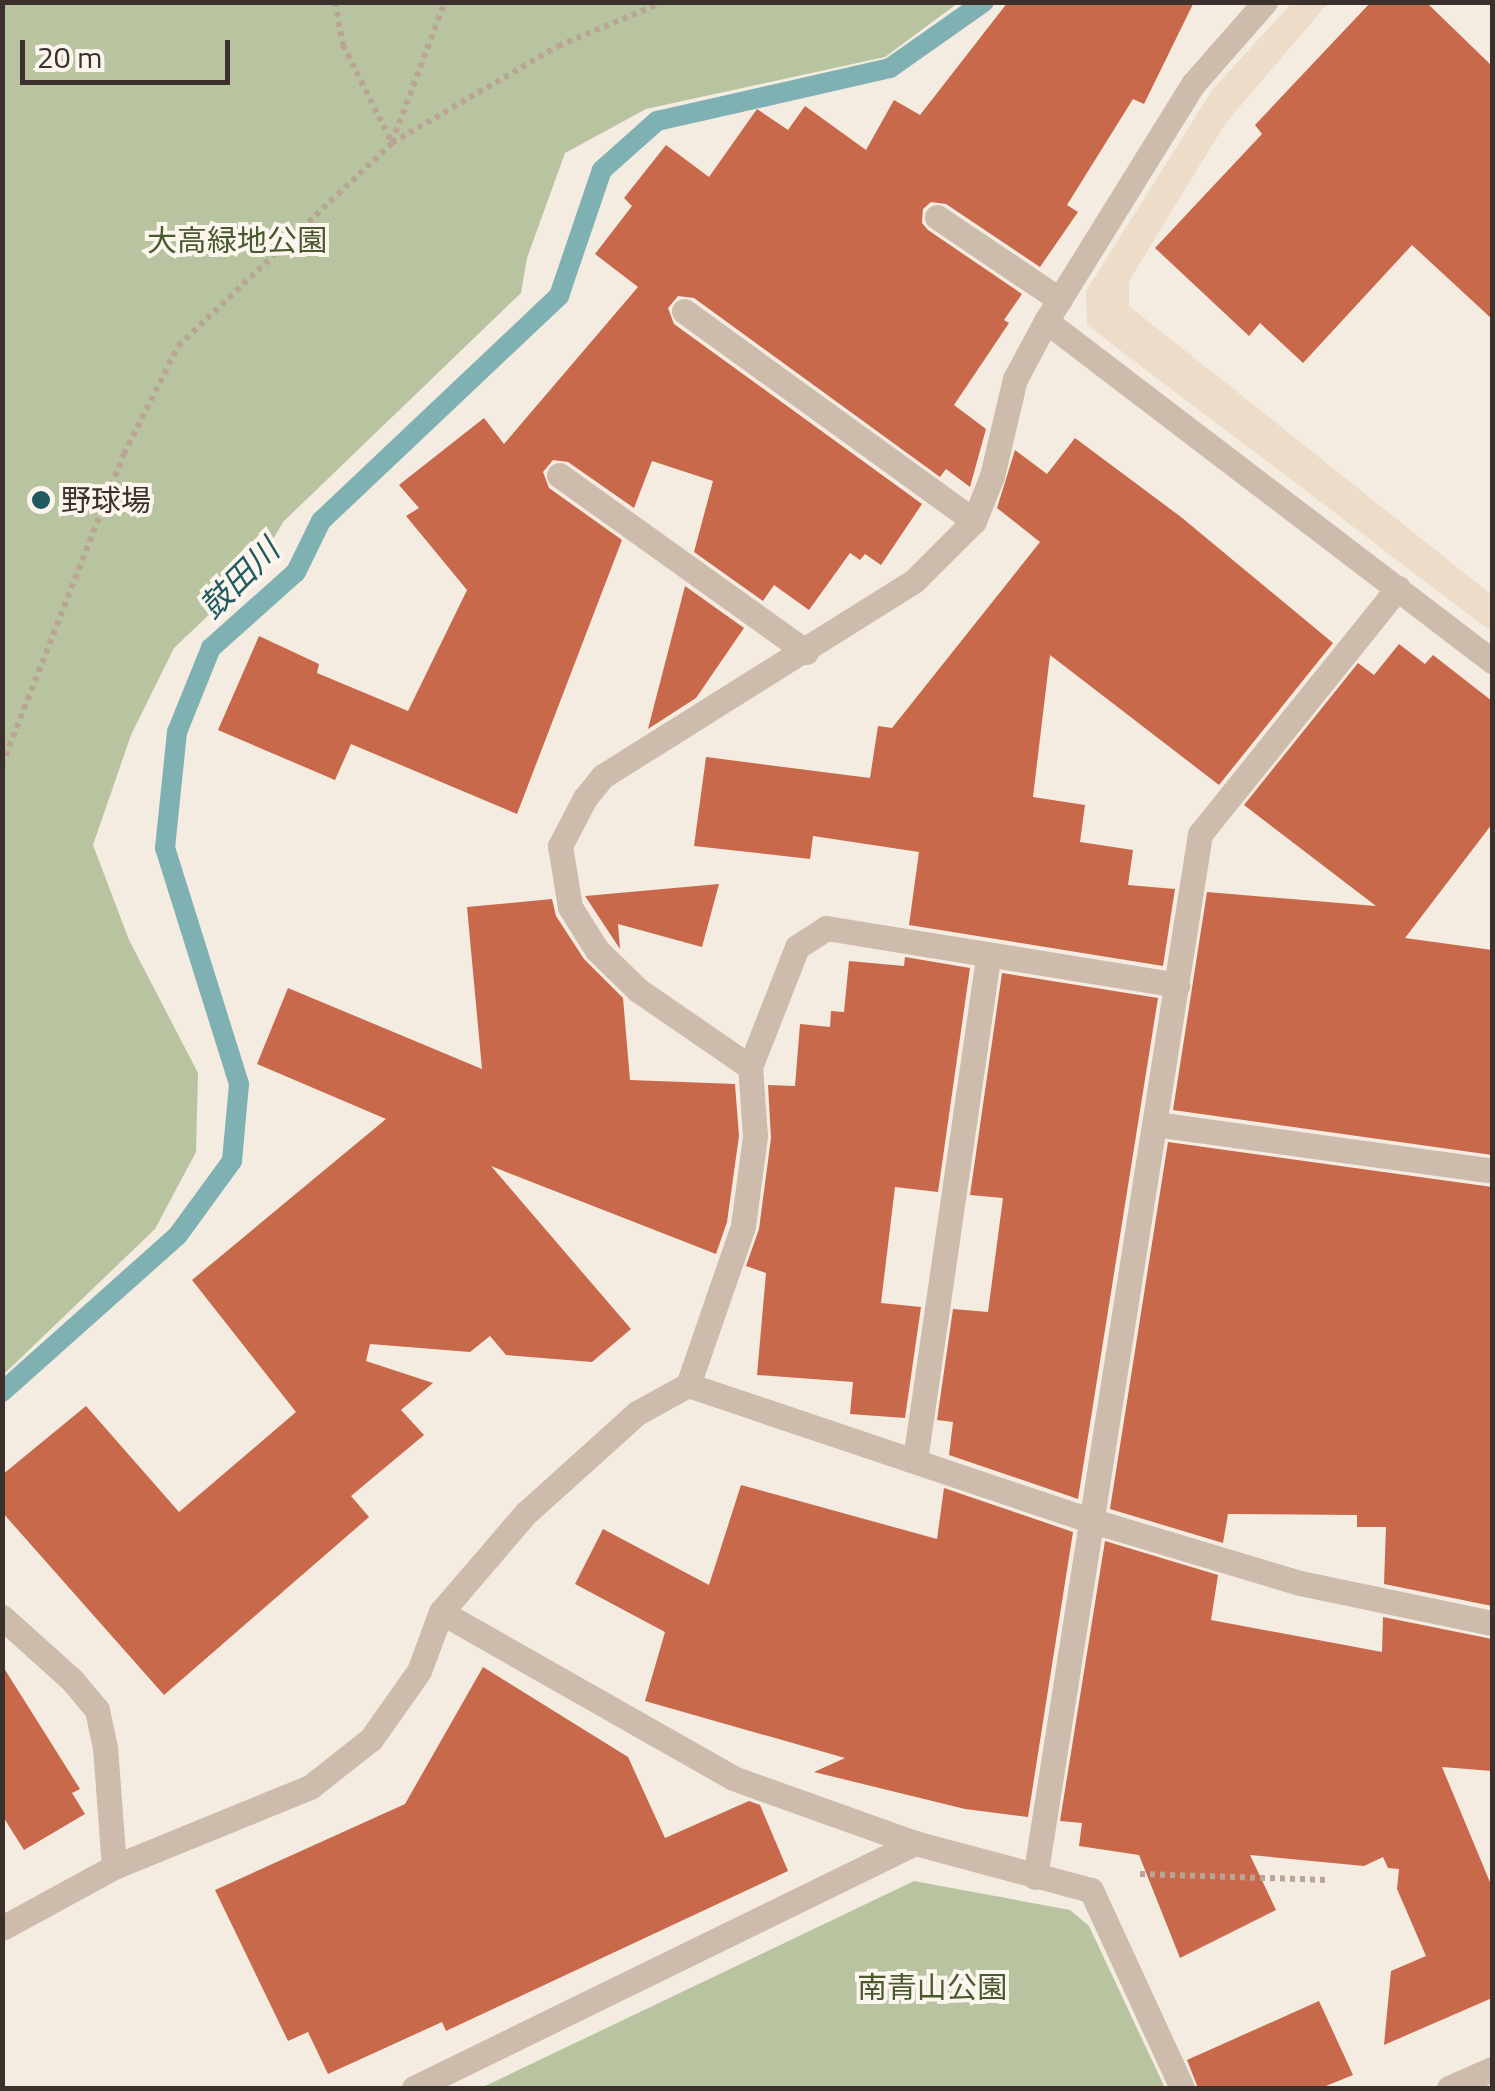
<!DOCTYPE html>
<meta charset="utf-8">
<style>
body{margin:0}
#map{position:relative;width:1495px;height:2091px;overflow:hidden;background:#f4ebe1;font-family:"Titillium Web","Noto Sans JP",sans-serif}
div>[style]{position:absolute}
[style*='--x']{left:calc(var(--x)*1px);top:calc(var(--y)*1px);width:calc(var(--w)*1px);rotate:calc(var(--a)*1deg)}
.green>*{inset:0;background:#b8c4a0}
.plaza>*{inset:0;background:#ecdcc8}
.stream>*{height:20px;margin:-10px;padding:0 10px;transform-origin:10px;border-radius:10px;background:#7fb0b2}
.building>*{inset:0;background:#c8694b}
.path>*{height:6px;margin-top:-3px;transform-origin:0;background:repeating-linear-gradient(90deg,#b9a596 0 5px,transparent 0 10px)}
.service>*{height:25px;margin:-12.5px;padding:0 12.5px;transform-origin:12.5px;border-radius:12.5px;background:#cdbbac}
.minor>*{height:25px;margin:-12.5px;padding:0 12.5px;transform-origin:12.5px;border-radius:12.5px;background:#cdbbac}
.dots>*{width:28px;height:28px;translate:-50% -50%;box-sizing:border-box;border:5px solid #fbf5ee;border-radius:50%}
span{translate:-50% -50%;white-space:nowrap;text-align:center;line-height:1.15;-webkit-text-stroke:8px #fbf5ee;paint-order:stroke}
.park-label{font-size:30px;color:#4a5a2e}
.poi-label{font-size:30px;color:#3b302b}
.left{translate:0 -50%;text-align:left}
.water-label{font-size:32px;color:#1f5a5e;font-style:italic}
.frame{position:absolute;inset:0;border:5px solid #3b302b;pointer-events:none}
.scale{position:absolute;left:20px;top:40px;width:210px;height:45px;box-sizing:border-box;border:5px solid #3b302b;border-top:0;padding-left:12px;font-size:30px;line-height:35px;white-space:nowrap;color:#3b302b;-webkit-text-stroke:8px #fbf5ee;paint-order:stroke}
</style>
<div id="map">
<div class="green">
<div style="clip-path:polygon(3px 2px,958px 3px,885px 57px,646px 109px,565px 153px,527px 258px,521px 293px,283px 522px,254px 572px,174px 648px,131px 735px,93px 845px,129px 940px,198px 1073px,196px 1152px,155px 1229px,3px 1375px)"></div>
<div style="clip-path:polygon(914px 1881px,1070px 1910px,1089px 1926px,1165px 2088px,481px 2088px)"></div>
</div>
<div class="plaza">
<div style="clip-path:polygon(1292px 3px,1328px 3px,1225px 124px,1129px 281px,1129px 306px,1492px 595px,1492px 632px,1087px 325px,1086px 291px,1213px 89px)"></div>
</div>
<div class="stream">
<div style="--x:2;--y:1392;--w:236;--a:-41.7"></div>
<div style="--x:178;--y:1235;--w:92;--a:-53.9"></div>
<div style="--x:232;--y:1161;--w:77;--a:-84.8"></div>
<div style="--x:239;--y:1084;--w:247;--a:-107.4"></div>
<div style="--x:165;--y:848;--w:117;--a:-84.1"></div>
<div style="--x:177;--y:732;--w:91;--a:-68"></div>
<div style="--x:211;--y:648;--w:114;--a:-41.8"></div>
<div style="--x:296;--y:572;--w:57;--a:-63.9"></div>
<div style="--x:321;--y:521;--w:328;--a:-43.4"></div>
<div style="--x:559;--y:296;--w:133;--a:-71.2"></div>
<div style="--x:602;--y:170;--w:74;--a:-41.7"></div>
<div style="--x:657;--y:121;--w:239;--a:-12.8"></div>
<div style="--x:890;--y:68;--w:115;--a:-35.1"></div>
</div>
<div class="building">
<div style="clip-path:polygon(1008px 2px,1194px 2px,1144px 104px,1133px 99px,1067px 205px,1078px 212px,1040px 267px,946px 204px,931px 202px,923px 209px,922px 223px,928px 230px,1022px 294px,1004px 320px,1009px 323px,954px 405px,986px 429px,970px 487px,946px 469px,940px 477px,694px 298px,678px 296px,668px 308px,674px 324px,922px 504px,881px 565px,865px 554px,860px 560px,850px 553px,809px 610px,774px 585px,763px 601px,694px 552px,713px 481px,652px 461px,634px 508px,568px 462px,553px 460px,543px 472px,549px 488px,622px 540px,517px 814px,351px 744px,335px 780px,218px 730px,259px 636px,319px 664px,317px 673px,408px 711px,467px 590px,406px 516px,419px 508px,399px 485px,484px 418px,504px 444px,638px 287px,595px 254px,632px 206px,624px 198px,666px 145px,709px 177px,757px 109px,788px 130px,805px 106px,866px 150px,894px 100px,920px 115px)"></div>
<div style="clip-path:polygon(1371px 2px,1426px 2px,1492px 66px,1492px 319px,1412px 245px,1303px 363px,1260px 323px,1249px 336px,1155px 248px,1262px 134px,1255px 125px)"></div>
<div style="clip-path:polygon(1075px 438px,1181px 517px,1333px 643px,1219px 785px,1050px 655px,1033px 797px,1085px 805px,1080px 842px,1133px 850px,1128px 885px,1175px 889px,1163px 966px,909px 925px,919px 852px,813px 836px,810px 859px,694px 846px,706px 757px,870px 778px,878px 726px,892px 728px,1040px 542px,997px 508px,1015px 450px,1047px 474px)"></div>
<div style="clip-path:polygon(685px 586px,744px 628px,696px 698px,648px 729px)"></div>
<div style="clip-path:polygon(1399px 644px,1425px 664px,1433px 655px,1492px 701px,1492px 824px,1405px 938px,1492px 950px,1492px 1155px,1173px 1110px,1207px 892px,1376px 906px,1244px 805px,1358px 663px,1374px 675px)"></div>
<div style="clip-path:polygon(719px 884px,702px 947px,618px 924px,620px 949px,585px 896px)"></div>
<div style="clip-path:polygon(552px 899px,556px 916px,584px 959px,623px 998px,630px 1080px,735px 1084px,739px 1136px,727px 1222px,716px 1254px,491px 1166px,631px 1329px,592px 1362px,506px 1355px,490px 1336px,470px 1352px,370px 1344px,366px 1361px,433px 1383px,401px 1410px,424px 1435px,351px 1496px,369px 1517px,164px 1695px,2px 1512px,2px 1475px,86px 1406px,179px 1512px,296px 1412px,192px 1280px,386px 1119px,257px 1064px,288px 988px,482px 1069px,467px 907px)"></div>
<div style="clip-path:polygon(905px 957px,970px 968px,938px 1192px,895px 1187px,881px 1303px,921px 1307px,905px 1418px,850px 1414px,853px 1382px,757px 1375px,766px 1273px,746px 1266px,759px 1229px,771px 1138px,768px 1085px,795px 1086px,800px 1024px,830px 1027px,831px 1011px,844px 1012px,849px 961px,904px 966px)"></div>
<div style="clip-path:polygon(1002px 973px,1158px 998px,1078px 1499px,949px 1455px,953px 1422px,937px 1420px,953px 1309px,988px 1312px,1003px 1198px,970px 1195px)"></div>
<div style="clip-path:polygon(1168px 1142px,1492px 1187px,1492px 1606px,1384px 1584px,1386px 1527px,1357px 1527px,1357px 1515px,1228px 1514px,1223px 1543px,1110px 1509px)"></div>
<div style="clip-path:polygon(741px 1485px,937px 1539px,944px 1488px,1073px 1532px,1028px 1817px,965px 1809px,814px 1772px,845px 1758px,645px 1701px,665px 1632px,575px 1584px,603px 1529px,709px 1585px)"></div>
<div style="clip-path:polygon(1105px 1541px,1218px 1575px,1211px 1620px,1382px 1652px,1383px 1617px,1492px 1639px,1492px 1771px,1442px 1767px,1492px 1887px,1492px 1998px,1384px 2045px,1391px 1971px,1426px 1956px,1397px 1889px,1399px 1869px,1388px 1868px,1383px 1857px,1364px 1866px,1250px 1855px,1276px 1910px,1180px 1958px,1139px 1855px,1079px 1846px,1082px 1823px,1060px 1821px)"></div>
<div style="clip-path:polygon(2px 1665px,80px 1789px,72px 1793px,85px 1814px,24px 1850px,2px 1815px)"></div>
<div style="clip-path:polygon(483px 1667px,628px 1757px,665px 1838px,749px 1801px,760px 1805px,788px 1871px,446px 2031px,442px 2022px,328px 2074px,308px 2032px,288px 2041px,215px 1890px,405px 1804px)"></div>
<div style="clip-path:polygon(1319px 2001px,1353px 2075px,1321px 2088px,1198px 2088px,1187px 2060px)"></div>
</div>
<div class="path">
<div style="--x:335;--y:2;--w:44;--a:79.5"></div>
<div style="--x:343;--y:45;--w:110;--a:63.4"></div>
<div style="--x:392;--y:142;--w:150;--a:-69.3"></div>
<div style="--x:2;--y:765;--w:334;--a:-68.6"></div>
<div style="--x:124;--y:454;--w:121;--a:-63.4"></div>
<div style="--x:178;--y:346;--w:295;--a:-43.5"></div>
<div style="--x:392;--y:143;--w:192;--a:-30.3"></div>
<div style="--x:558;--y:46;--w:114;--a:-22.7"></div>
<div style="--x:1140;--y:1874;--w:188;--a:1.8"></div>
</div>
<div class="service">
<div style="--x:937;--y:217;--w:148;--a:34"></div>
<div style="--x:684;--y:311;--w:358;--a:35.9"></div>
<div style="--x:559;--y:475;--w:304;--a:35.6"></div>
<div style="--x:750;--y:1067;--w:129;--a:-68.6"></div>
<div style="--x:797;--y:947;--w:35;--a:-33"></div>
<div style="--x:826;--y:928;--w:356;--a:9.2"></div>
<div style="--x:1155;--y:1124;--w:340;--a:7.9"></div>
<div style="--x:688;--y:1385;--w:427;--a:18.6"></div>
<div style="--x:1093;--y:1521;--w:216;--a:16.7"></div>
<div style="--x:1300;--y:1583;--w:196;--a:11.8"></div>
<div style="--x:915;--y:1460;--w:507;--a:-81.73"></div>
<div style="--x:1035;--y:1877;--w:1056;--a:-81.01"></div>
<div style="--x:1200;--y:834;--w:316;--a:-51.2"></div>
</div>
<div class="minor">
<div style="--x:1265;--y:2;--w:109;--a:131.3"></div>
<div style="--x:1193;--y:84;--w:279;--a:121.8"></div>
<div style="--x:1046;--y:321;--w:561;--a:37.32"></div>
<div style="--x:441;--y:1612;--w:336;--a:29.6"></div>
<div style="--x:733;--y:1778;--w:193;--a:19.7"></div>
<div style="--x:2;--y:1617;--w:94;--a:42"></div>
<div style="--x:72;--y:1680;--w:39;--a:50"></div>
<div style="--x:97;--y:1710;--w:38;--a:78"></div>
<div style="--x:105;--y:1747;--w:120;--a:85.7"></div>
<div style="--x:2;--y:1928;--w:128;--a:-28.6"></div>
<div style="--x:114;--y:1867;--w:212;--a:-22.2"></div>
<div style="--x:310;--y:1787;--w:78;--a:-38.2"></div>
<div style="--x:371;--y:1739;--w:83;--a:-54.8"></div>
<div style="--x:419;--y:1671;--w:63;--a:-69.6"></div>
<div style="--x:441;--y:1612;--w:130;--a:-49.4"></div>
<div style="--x:526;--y:1513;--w:149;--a:-42"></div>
<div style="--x:637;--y:1413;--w:58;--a:-28.8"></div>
<div style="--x:688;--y:1385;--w:168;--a:-70.9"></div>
<div style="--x:743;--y:1226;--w:91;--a:-82.4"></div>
<div style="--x:755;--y:1136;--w:69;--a:-94.1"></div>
<div style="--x:750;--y:1067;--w:136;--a:-145.5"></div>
<div style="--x:638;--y:990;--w:57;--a:-135.7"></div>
<div style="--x:597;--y:950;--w:51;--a:-122.1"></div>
<div style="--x:570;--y:907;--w:62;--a:-99.3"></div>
<div style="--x:560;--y:846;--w:54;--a:-62.5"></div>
<div style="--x:585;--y:798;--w:28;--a:-51"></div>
<div style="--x:603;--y:776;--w:367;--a:-32.1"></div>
<div style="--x:914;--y:581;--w:85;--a:-45"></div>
<div style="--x:974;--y:521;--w:48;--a:-68.2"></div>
<div style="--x:992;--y:476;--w:100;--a:-76.7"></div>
<div style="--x:1015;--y:379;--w:66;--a:-61.9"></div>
<div style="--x:414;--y:2088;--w:558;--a:-26.06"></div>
<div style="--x:915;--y:1843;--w:182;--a:15"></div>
<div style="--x:1091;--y:1890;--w:218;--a:65.3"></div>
<div style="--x:1449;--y:2088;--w:47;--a:-23.8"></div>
</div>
<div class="dots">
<div style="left:41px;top:500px;background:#1f5a5e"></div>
</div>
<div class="park-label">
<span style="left:237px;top:240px">大高緑地公園</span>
<span style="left:932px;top:1987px">南青山公園</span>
</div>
<div class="poi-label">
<span class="left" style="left:61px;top:500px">野球場</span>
</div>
<div class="water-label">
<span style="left:239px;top:578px;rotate:-45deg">鼓田川</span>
</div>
<div class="frame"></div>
<div class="scale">20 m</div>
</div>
